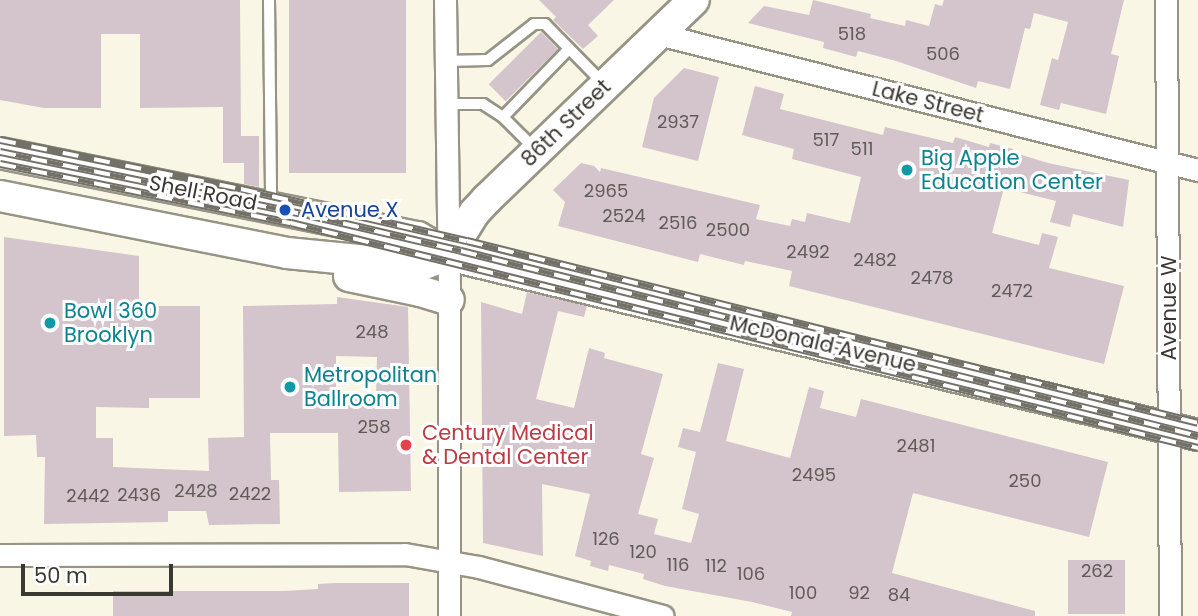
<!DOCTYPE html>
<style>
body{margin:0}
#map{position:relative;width:1198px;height:616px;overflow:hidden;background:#faf6e6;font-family:Poppins,sans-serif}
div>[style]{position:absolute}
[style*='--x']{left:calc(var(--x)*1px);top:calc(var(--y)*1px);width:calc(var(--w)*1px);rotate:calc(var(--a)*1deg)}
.building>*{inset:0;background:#d4c4cc;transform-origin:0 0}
.roads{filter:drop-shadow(2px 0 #979485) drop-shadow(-2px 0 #979485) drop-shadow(0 2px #979485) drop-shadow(0 -2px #979485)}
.service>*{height:10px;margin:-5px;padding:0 5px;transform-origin:5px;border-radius:5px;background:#fff}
.minor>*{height:21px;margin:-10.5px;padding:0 10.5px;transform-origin:10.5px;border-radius:10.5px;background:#fff}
.secondary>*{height:30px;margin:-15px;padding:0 15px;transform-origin:15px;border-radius:15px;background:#fff}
.rail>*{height:8px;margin-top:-4px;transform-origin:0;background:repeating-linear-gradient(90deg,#fff 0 16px,#727067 0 32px);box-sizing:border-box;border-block:2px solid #727067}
.dots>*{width:19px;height:19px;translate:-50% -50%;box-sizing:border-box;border:4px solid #fff;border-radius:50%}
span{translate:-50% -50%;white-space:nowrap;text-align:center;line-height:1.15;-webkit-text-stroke:6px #fff;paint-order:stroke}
.number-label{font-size:18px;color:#605b58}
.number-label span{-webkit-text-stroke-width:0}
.street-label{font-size:21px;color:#393831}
.culture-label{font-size:21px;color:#0d838f}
.left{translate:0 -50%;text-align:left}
.transit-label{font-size:21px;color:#164399}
.health-label{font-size:21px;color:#be3a42}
.scale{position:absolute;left:21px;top:564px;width:152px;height:32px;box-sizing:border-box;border:4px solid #393831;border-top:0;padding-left:9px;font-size:21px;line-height:24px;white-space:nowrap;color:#393831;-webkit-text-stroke:5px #fff;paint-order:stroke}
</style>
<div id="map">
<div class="building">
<div style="clip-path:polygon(0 0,240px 0,241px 136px,259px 136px,259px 187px,244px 184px,244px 163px,223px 163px,223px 107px,140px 108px,140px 34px,101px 34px,101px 108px,44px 108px,0 100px)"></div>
<div style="left:289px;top:0;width:117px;height:173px"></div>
<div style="clip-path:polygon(539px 0,614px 0,588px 25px,598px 36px,583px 49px,553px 20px,556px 17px)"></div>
<div style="clip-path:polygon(813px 0,871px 14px,870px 18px,905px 26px,906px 20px,929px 26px,935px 4px,942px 6px,944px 0,1124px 0,1111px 54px,1119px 56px,1106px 114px,1061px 103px,1059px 110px,1040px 105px,1052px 58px,1058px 60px,1068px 22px,1034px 13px,1030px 29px,1025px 28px,1010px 89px,978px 81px,976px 88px,896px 61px,858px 51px,856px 57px,823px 48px,824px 42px,748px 23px,764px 6px,809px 15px)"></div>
<div style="left:541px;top:32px;width:24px;height:74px;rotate:45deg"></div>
<div style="clip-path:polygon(684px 68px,719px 77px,698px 161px,642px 147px,654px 98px)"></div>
<div style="clip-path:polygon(755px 86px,784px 94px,780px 109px,883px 135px,885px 127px,953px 143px,955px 137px,989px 147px,990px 143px,1013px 149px,1012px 152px,1048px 163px,1129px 180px,1123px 227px,1073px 214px,1070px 227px,1050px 222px,1056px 201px,1004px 188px,992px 233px,1039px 245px,1042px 233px,1058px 237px,1049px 268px,1124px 286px,1104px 364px,789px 286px,792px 271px,745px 261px,744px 265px,700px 254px,698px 262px,558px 226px,565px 202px,553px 190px,581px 163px,594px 166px,600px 172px,601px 168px,760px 205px,756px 219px,790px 226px,792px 219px,805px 222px,807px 213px,850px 223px,861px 177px,792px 159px,794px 149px,742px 135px)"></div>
<div style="clip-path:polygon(evenodd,4px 237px,139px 256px,139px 306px,200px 306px,200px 398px,149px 398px,149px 408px,96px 407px,96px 438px,113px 438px,113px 467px,209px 471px,208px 438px,244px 437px,243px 306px,337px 304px,337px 297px,408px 307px,411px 491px,339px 492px,338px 433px,270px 433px,271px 480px,279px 480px,280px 524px,209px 525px,206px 511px,168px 511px,168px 522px,44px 524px,45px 457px,37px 457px,36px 435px,4px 436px,4px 237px,336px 356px,377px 357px,376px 398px,336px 398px,336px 356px)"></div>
<div style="clip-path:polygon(527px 292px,587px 306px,584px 317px,558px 311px,536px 399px,574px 408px,589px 348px,605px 353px,604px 358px,663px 374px,641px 454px,654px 458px,638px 514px,658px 519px,654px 534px,691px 543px,699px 514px,682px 509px,696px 452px,678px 447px,683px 428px,700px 432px,718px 363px,744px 369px,726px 441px,790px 458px,809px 387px,824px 391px,820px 408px,856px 417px,861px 399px,1108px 462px,1089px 537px,913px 493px,892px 573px,1035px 611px,1035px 616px,791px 616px,792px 612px,752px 602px,665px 586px,643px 579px,644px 574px,609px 565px,608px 571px,590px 566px,591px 561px,575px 556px,590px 494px,542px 484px,543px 556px,483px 543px,481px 302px,522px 314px)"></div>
<div style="left:1068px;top:560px;width:57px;height:54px"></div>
<div style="clip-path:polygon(336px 583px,409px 583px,409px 616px,113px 616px,113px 591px,284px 591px,318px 589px,318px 584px)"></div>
</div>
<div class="roads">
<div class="service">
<div style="--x:269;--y:0;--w:204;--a:89.4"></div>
<div style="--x:445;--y:61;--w:43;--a:-1.3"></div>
<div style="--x:488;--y:60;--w:58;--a:-38"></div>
<div style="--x:534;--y:24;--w:11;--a:0"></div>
<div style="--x:545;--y:24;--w:84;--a:45.5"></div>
<div style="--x:445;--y:104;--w:38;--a:0"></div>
<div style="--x:483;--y:104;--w:24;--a:33"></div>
<div style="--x:535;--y:149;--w:45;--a:-135"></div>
<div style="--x:503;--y:117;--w:95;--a:-45.9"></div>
</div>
<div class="minor">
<div style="--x:445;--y:0;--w:300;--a:89.2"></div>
<div style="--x:449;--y:300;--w:316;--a:90"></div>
<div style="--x:1166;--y:0;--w:616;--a:89.63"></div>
<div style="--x:658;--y:34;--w:557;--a:14.14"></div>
<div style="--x:0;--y:555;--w:405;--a:-0.1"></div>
<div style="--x:405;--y:554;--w:75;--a:10"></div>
<div style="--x:479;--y:567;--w:190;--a:14.9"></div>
</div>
<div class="secondary">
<div style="--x:0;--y:153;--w:426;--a:11.4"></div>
<div style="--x:418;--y:237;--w:35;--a:31"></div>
<div style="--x:448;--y:255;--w:771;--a:13.5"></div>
<div style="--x:0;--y:196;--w:293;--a:11.2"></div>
<div style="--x:287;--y:253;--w:133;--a:5.6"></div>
<div style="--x:419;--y:266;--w:31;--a:-21"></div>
<div style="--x:448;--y:255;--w:49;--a:-58.2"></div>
<div style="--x:474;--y:213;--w:19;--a:-47"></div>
<div style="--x:487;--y:199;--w:287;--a:-43.9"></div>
<div style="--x:349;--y:276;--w:73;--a:11.9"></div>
<div style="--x:420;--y:291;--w:30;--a:17"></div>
</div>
</div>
<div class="rail">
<div style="--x:0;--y:140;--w:246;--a:11.5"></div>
<div style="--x:241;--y:189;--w:232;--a:13"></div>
<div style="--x:467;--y:241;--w:753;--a:13.98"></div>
<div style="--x:0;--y:152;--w:318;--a:11.6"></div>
<div style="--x:312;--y:216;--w:153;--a:13.2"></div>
<div style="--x:461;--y:251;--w:760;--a:14.09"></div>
<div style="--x:0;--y:164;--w:297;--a:11.5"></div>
<div style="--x:291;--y:223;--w:934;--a:13.93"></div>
</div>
<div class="dots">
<div style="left:907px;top:170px;background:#0f9aa8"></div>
<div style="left:285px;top:210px;background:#1a4fb4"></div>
<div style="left:50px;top:323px;background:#0f9aa8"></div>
<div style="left:290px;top:387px;background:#0f9aa8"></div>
<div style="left:406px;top:445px;background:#e0444e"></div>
</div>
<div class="number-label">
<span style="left:852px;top:34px">518</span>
<span style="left:943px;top:54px">506</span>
<span style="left:678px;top:122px">2937</span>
<span style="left:826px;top:140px">517</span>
<span style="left:862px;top:149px">511</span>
<span style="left:606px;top:191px">2965</span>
<span style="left:624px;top:216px">2524</span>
<span style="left:678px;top:223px">2516</span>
<span style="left:728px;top:230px">2500</span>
<span style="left:808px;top:252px">2492</span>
<span style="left:875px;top:260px">2482</span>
<span style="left:932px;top:278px">2478</span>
<span style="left:1012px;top:291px">2472</span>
<span style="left:372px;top:332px">248</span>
<span style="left:374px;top:427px">258</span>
<span style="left:916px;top:446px">2481</span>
<span style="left:814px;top:475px">2495</span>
<span style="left:1025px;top:481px">250</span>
<span style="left:196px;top:491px">2428</span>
<span style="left:250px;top:494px">2422</span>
<span style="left:139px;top:495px">2436</span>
<span style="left:88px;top:496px">2442</span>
<span style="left:606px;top:539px">126</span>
<span style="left:643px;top:552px">120</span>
<span style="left:678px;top:565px">116</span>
<span style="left:716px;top:566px">112</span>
<span style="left:1097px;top:571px">262</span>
<span style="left:751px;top:574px">106</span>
<span style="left:803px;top:593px">100</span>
<span style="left:859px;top:593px">92</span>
<span style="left:899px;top:595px">84</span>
</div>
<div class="street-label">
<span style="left:928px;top:102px;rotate:14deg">Lake Street</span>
<span style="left:566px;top:123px;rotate:-44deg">86th Street</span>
<span style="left:203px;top:193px;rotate:11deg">Shell Road</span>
<span style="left:1169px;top:308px;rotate:-90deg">Avenue W</span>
<span style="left:823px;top:344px;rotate:13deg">McDonald Avenue</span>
</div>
<div class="culture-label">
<span class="left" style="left:921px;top:170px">Big Apple<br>Education Center</span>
<span class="left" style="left:64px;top:323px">Bowl 360<br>Brooklyn</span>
<span class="left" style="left:304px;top:387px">Metropolitan<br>Ballroom</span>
</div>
<div class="transit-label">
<span class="left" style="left:301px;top:210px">Avenue X</span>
</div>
<div class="health-label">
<span class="left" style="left:422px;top:445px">Century Medical<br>&amp; Dental Center</span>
</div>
<div class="scale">50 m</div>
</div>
